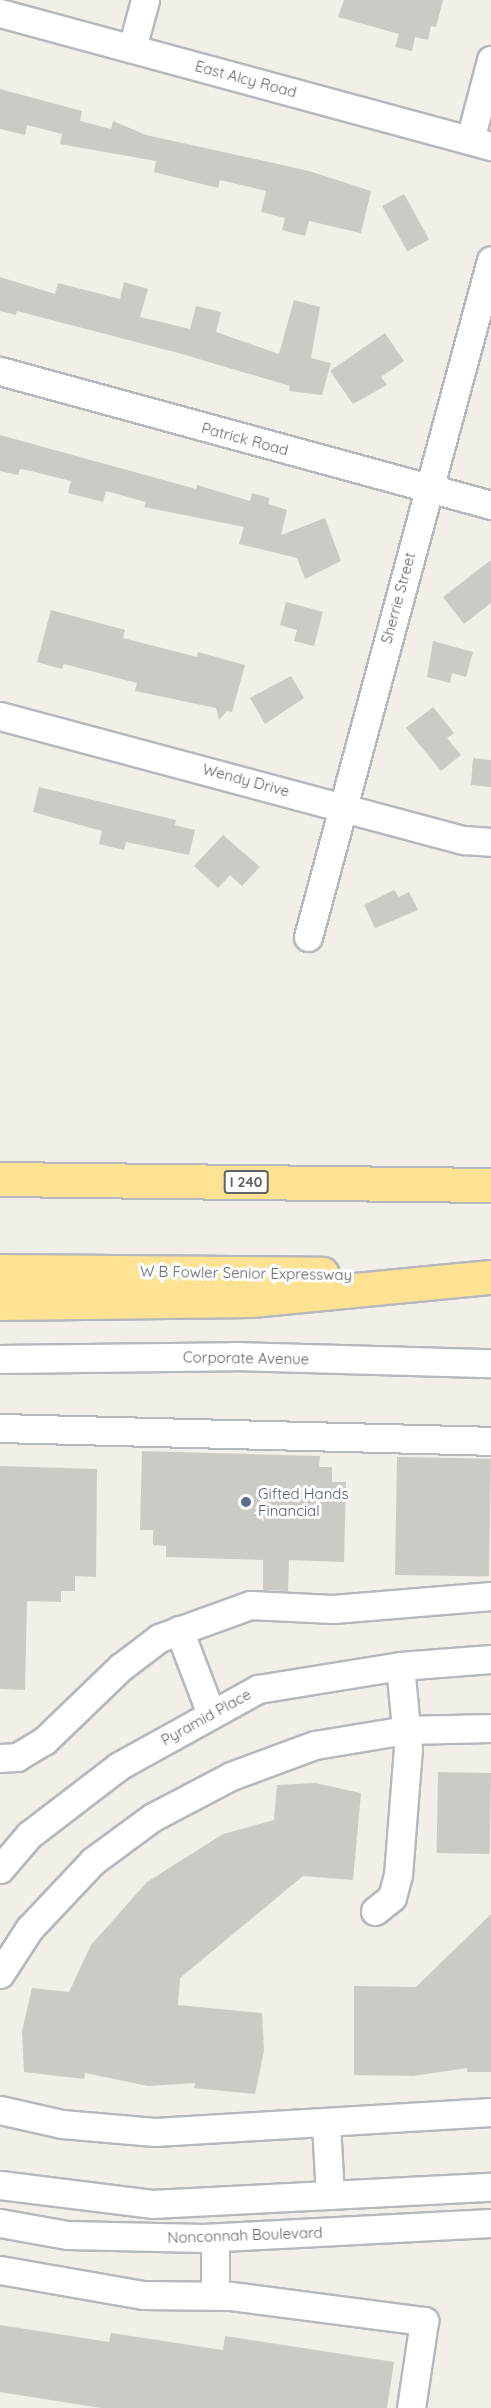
<!DOCTYPE html>
<style>
body{margin:0}
#map{position:relative;width:491px;height:2408px;overflow:hidden;background:#f1efe8;font-family:Quicksand,sans-serif}
div>[style]{position:absolute}
[style*='--x']{left:calc(var(--x)*1px);top:calc(var(--y)*1px);width:calc(var(--w)*1px);rotate:calc(var(--a)*1deg)}
.building>*{inset:0;background:#cccac5;transform-origin:0 0}
.roads{filter:drop-shadow(2px 0 #b5b8bc) drop-shadow(-2px 0 #b5b8bc) drop-shadow(0 2px #b5b8bc) drop-shadow(0 -2px #b5b8bc)}
.minor>*{height:27px;margin:-13.5px;padding:0 13.5px;transform-origin:13.5px;border-radius:13.5px;background:#fff}
.highway>*{height:33px;margin:-16.5px;padding:0 16.5px;transform-origin:16.5px;border-radius:16.5px;background:#fde293}
.dots>*{width:16px;height:16px;translate:-50% -50%;box-sizing:border-box;border:3px solid #fff;border-radius:50%}
span{translate:-50% -50%;white-space:nowrap;text-align:center;line-height:1.15;-webkit-text-stroke:6px #fff;paint-order:stroke}
.shield-label span{padding:2px 4px;background:#fff;border:2px solid;border-radius:4px;-webkit-text-stroke-width:0}
.shield-label{font-size:14px;color:#5f6368;font-weight:700}
.street-label{font-size:15px;color:#5f6368}
.service-label{font-size:15px;color:#4e5e75}
.left{translate:0 -50%;text-align:left}
</style>
<div id="map">
<div class="building">
<div style="clip-path:polygon(344px 0,443px 0,436px 27px,431px 26px,428px 40px,415px 37px,412px 51px,395px 47px,399px 34px,338px 17px)"></div>
<div style="clip-path:polygon(0 89px,82px 111px,80px 121px,111px 129px,113px 121px,146px 135px,309px 171px,371px 191px,361px 233px,309px 221px,305px 236px,282px 230px,285px 218px,261px 212px,266px 191px,220px 180px,218px 188px,154px 172px,156px 161px,60px 144px,62px 134px,27px 125px,25px 135px,0 129px)"></div>
<div style="left:404px;top:194px;width:52px;height:25px;rotate:61deg"></div>
<div style="clip-path:polygon(0 277px,55px 294px,58px 283px,120px 299px,124px 282px,148px 289px,140px 317px,190px 329px,196px 306px,221px 312px,216px 332px,279px 354px,294px 300px,320px 307px,311px 358px,331px 363px,322px 395px,289px 391px,290px 386px,182px 354px,17px 311px,16px 315px,0 311px)"></div>
<div style="clip-path:polygon(385px 333px,404px 361px,381px 377px,387px 385px,353px 404px,330px 371px)"></div>
<div style="clip-path:polygon(0 435px,196px 489px,197px 485px,250px 501px,252px 493px,270px 498px,268px 504px,287px 510px,281px 535px,325px 518px,341px 561px,305px 579px,297px 558px,239px 544px,244px 527px,144px 507px,146px 502px,106px 491px,103px 502px,68px 493px,71px 481px,31px 471px,20px 469px,18px 475px,0 471px)"></div>
<div style="clip-path:polygon(491px 560px,491px 603px,464px 624px,443px 597px)"></div>
<div style="clip-path:polygon(286px 602px,323px 612px,314px 646px,294px 641px,297px 630px,280px 625px)"></div>
<div style="clip-path:polygon(51px 610px,125px 630px,123px 638px,197px 657px,198px 652px,245px 665px,232px 712px,227px 711px,219px 720px,216px 708px,135px 691px,137px 683px,64px 664px,62px 669px,37px 662px)"></div>
<div style="clip-path:polygon(433px 641px,473px 652px,466px 677px,452px 673px,450px 683px,427px 677px)"></div>
<div style="clip-path:polygon(291px 676px,304px 698px,265px 724px,250px 698px)"></div>
<div style="clip-path:polygon(433px 707px,454px 733px,447px 738px,461px 755px,441px 771px,406px 728px)"></div>
<div style="clip-path:polygon(473px 758px,491px 760px,491px 787px,471px 785px)"></div>
<div style="clip-path:polygon(39px 787px,176px 820px,175px 825px,195px 830px,189px 855px,126px 842px,124px 850px,99px 844px,102px 831px,33px 812px)"></div>
<div style="clip-path:polygon(223px 835px,260px 867px,242px 886px,230px 875px,218px 888px,194px 866px)"></div>
<div style="clip-path:polygon(394px 890px,399px 897px,409px 892px,418px 910px,375px 928px,364px 905px)"></div>
<div style="clip-path:polygon(142px 1451px,320px 1456px,319px 1467px,332px 1467px,332px 1482px,346px 1482px,344px 1562px,289px 1560px,288px 1591px,263px 1590px,263px 1560px,166px 1557px,166px 1546px,153px 1545px,153px 1530px,140px 1530px)"></div>
<div style="left:397px;top:1457px;width:94px;height:118px;rotate:1deg"></div>
<div style="clip-path:polygon(0 1466px,97px 1469px,96px 1577px,75px 1576px,75px 1591px,61px 1591px,61px 1602px,27px 1601px,25px 1690px,0 1689px)"></div>
<div style="left:438px;top:1772px;width:53px;height:81px;rotate:1deg"></div>
<div style="clip-path:polygon(315px 1783px,361px 1793px,353px 1880px,303px 1876px,180px 1978px,178px 2005px,262px 2013px,264px 2051px,255px 2094px,194px 2088px,195px 2083px,148px 2086px,85px 2073px,84px 2079px,24px 2072px,22px 2031px,32px 1988px,69px 1992px,91px 1945px,147px 1882px,223px 1834px,274px 1820px,277px 1785px)"></div>
<div style="clip-path:polygon(491px 1914px,491px 2072px,467px 2072px,467px 2068px,413px 2076px,354px 2075px,354px 1986px,416px 1987px)"></div>
<div style="clip-path:polygon(0 2325px,109px 2342px,111px 2333px,223px 2350px,225px 2336px,394px 2362px,387px 2408px,101px 2408px,0 2392px)"></div>
</div>
<div class="roads">
<div class="minor">
<div style="--x:0;--y:13;--w:509;--a:15.16"></div>
<div style="--x:132;--y:48;--w:50;--a:-74.8"></div>
<div style="--x:470;--y:140;--w:83;--a:-75.3"></div>
<div style="--x:0;--y:371;--w:509;--a:15.26"></div>
<div style="--x:0;--y:716;--w:480;--a:15"></div>
<div style="--x:464;--y:840;--w:27;--a:4"></div>
<div style="--x:308;--y:937;--w:701;--a:-74.87"></div>
<div style="--x:0;--y:1359;--w:234;--a:-0.7"></div>
<div style="--x:234;--y:1356;--w:257;--a:1.6"></div>
<div style="--x:0;--y:1428;--w:491;--a:1.5"></div>
<div style="--x:179;--y:1630;--w:90;--a:69.1"></div>
<div style="--x:0;--y:1758;--w:17;--a:-3"></div>
<div style="--x:17;--y:1757;--w:31;--a:-31"></div>
<div style="--x:44;--y:1741;--w:107;--a:-43.9"></div>
<div style="--x:121;--y:1667;--w:48;--a:-37.3"></div>
<div style="--x:159;--y:1638;--w:97;--a:-19.9"></div>
<div style="--x:250;--y:1605;--w:83;--a:2.8"></div>
<div style="--x:333;--y:1609;--w:159;--a:-4.7"></div>
<div style="--x:0;--y:1869;--w:45;--a:-49.5"></div>
<div style="--x:29;--y:1835;--w:113;--a:-37.5"></div>
<div style="--x:119;--y:1766;--w:159;--a:-29"></div>
<div style="--x:258;--y:1689;--w:144;--a:-9.2"></div>
<div style="--x:400;--y:1666;--w:91;--a:-4.4"></div>
<div style="--x:375;--y:1911;--w:22;--a:-39"></div>
<div style="--x:392;--y:1897;--w:23;--a:-75"></div>
<div style="--x:398;--y:1875;--w:126;--a:-85.5"></div>
<div style="--x:408;--y:1749;--w:83;--a:-95.5"></div>
<div style="--x:0;--y:1974;--w:54;--a:-57.2"></div>
<div style="--x:29;--y:1929;--w:93;--a:-46.7"></div>
<div style="--x:93;--y:1861;--w:74;--a:-36.3"></div>
<div style="--x:153;--y:1817;--w:88;--a:-27.7"></div>
<div style="--x:231;--y:1776;--w:90;--a:-20.3"></div>
<div style="--x:315;--y:1745;--w:92;--a:-9.4"></div>
<div style="--x:406;--y:1730;--w:85;--a:-1.3"></div>
<div style="--x:0;--y:2110;--w:64;--a:12.7"></div>
<div style="--x:62;--y:2124;--w:93;--a:4.9"></div>
<div style="--x:155;--y:2132;--w:337;--a:-3.4"></div>
<div style="--x:326;--y:2124;--w:71;--a:86.8"></div>
<div style="--x:0;--y:2185;--w:153;--a:7.1"></div>
<div style="--x:152;--y:2204;--w:339;--a:-2.9"></div>
<div style="--x:0;--y:2223;--w:68;--a:10.2"></div>
<div style="--x:67;--y:2235;--w:136;--a:1.3"></div>
<div style="--x:203;--y:2238;--w:288;--a:-3"></div>
<div style="--x:215;--y:2238;--w:57;--a:90"></div>
<div style="--x:0;--y:2270;--w:145;--a:9.9"></div>
<div style="--x:143;--y:2295;--w:88;--a:0.7"></div>
<div style="--x:231;--y:2296;--w:195;--a:7.4"></div>
<div style="--x:424;--y:2321;--w:88;--a:98.5"></div>
</div>
<div class="highway">
<div style="--x:0;--y:1179;--w:491;--a:0.7"></div>
<div style="--x:0;--y:1271;--w:322;--a:0.5"></div>
<div style="--x:0;--y:1303;--w:251;--a:-0.7"></div>
<div style="--x:251;--y:1300;--w:241;--a:-5.5"></div>
</div>
</div>
<div class="dots">
<div style="left:246px;top:1502px;background:#5c6f8a"></div>
</div>
<div class="shield-label">
<span style="left:246px;top:1182px">I 240</span>
</div>
<div class="street-label">
<span style="left:246px;top:79px;rotate:15deg">East Alcy Road</span>
<span style="left:245px;top:439px;rotate:15deg">Patrick Road</span>
<span style="left:398px;top:598px;rotate:-75deg">Sherrie Street</span>
<span style="left:246px;top:780px;rotate:15deg">Wendy Drive</span>
<span style="left:246px;top:1273px;rotate:1deg">W B Fowler Senior Expressway</span>
<span style="left:246px;top:1358px;rotate:1deg">Corporate Avenue</span>
<span style="left:206px;top:1717px;rotate:-29deg">Pyramid Place</span>
<span style="left:245px;top:2235px;rotate:-2deg">Nonconnah Boulevard</span>
</div>
<div class="service-label">
<span class="left" style="left:258px;top:1502px">Gifted Hands<br>Financial</span>
</div>
</div>
